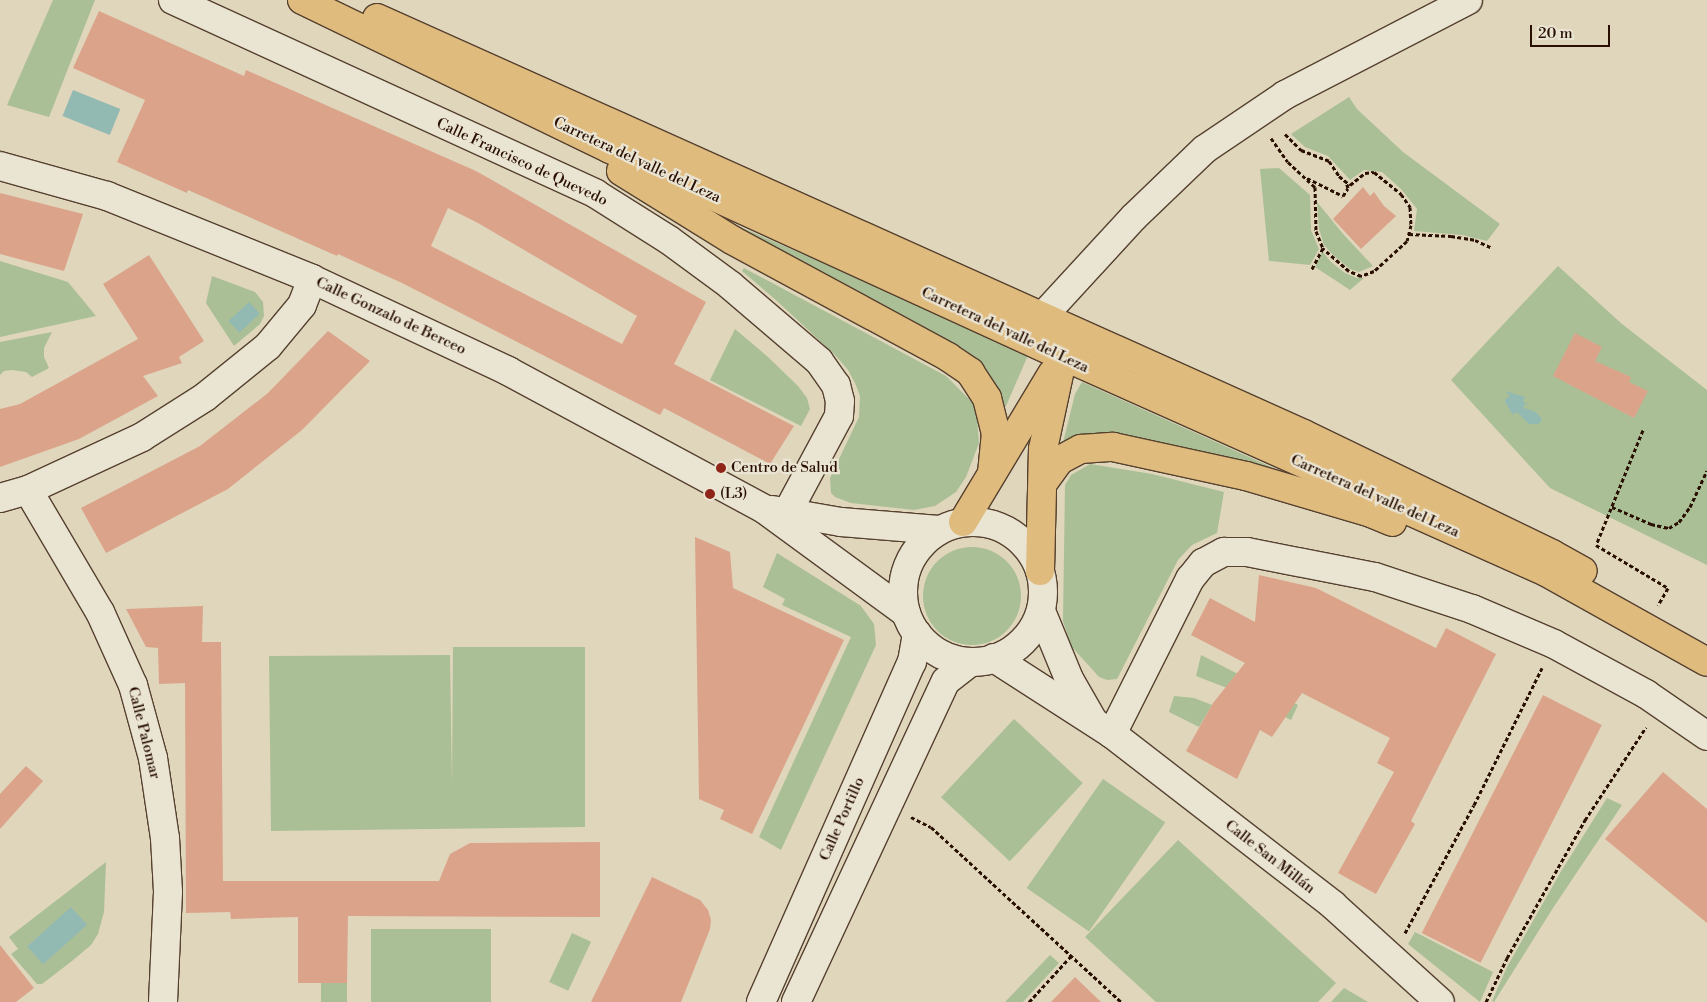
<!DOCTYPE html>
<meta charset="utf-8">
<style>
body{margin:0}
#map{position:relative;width:1707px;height:1002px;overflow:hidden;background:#dfd6bc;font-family:"Libre Bodoni",serif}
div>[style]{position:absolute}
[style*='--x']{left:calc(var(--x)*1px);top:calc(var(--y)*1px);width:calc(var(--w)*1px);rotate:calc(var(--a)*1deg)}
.green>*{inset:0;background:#abbf96;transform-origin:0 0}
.round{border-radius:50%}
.water>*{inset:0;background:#93b9b3;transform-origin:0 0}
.building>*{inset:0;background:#dba48a;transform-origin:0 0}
.path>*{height:3px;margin-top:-1.5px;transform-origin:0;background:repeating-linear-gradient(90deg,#290f00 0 4px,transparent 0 6.5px)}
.roads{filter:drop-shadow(1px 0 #56412f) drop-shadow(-1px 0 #56412f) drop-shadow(0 1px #56412f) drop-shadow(0 -1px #56412f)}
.minor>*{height:28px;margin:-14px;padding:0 14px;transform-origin:14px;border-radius:14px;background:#eae4d3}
.minor>.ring{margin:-14px;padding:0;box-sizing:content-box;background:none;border:28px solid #eae4d3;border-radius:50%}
.major>*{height:28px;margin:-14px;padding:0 14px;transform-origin:14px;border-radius:14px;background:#e0bb7e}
.dots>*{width:14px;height:14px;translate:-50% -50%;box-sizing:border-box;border:2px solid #eae4d3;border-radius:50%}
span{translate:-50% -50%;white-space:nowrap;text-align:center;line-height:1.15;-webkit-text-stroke:4.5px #eae4d3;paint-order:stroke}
.street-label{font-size:15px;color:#290f00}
.poi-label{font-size:15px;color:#290f00}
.left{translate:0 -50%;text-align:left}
.scale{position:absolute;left:1530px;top:25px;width:80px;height:22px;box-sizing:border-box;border:2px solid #290f00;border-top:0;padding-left:6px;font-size:15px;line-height:18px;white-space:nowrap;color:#290f00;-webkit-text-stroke:4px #eae4d3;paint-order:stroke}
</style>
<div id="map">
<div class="green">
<div style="clip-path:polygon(53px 0,95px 0,49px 117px,7px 105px)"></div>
<div style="clip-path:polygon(1349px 97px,1357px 109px,1403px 152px,1500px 224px,1487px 241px,1462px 235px,1414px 231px,1417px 209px,1401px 189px,1382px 172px,1364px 170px,1350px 180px,1328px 156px,1305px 147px,1291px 134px)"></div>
<div style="clip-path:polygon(1279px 168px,1310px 195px,1311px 230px,1319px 249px,1310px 265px,1269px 261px,1260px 169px)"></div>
<div style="clip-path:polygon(1317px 202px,1344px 235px,1373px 266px,1359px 272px,1350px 269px,1332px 254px,1324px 245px,1319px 229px)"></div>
<div style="clip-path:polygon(713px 215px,1029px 353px,1006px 406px,1002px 409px)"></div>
<div style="clip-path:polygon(1322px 251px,1331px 262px,1345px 273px,1357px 278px,1364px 278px,1350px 290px,1315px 267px)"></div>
<div style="clip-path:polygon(0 261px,68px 282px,96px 316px,0 337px)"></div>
<div style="clip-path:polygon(1558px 266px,1622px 324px,1707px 390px,1707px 565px,1550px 488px,1451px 380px)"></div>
<div style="clip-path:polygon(744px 268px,946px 376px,976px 406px,979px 443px,966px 477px,956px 492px,935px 506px,914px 510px,851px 503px,835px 497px,831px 493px,830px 478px,859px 417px,860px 396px,855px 383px,848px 370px,835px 355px,777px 301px,742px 271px)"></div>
<div style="clip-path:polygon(212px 276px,255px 292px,263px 302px,264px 316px,260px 324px,234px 346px,206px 303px)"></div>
<div style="clip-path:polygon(735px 329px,768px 357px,798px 386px,807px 398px,810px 409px,801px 426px,710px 380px)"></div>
<div style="clip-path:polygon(52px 332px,44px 348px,44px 357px,49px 368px,32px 377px,26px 372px,12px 370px,4px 371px,0 375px,0 342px)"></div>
<div style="clip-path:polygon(1082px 382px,1305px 482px,1062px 447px,1075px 394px)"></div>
<div style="clip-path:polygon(1090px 464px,1152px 474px,1224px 492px,1217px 533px,1192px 545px,1178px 560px,1117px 679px,1107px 680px,1099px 677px,1071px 646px,1063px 621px,1065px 485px,1071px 475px)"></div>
<div class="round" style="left:923px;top:547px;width:98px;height:98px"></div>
<div style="clip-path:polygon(777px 553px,861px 606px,874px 624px,876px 645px,781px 850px,759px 837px,851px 637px,782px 605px,785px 599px,763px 587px)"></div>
<div style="clip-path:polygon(453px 647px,585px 647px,585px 827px,271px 831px,269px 656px,450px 655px,452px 785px)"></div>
<div style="clip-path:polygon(1201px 655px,1298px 705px,1291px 720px,1227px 688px,1196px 676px)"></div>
<div style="clip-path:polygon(1174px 696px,1194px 698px,1212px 705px,1199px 727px,1169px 712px)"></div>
<div style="left:1014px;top:719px;width:94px;height:107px;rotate:43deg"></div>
<div style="left:1103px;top:779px;width:76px;height:133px;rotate:35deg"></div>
<div style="clip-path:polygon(1607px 798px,1622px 805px,1553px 908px,1494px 1002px,1492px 1001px,1507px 967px,1560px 873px)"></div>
<div style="clip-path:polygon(1178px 840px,1336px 983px,1318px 1002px,1156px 1002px,1085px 937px)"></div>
<div style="clip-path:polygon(106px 862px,104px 912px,98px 934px,91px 945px,72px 961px,42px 984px,37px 984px,11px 954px,18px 949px,9px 937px)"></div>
<div style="left:371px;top:929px;width:120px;height:73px"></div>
<div style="clip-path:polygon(1415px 932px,1493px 972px,1480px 1002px,1408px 944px)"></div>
<div style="left:572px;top:933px;width:21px;height:54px;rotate:25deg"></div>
<div style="clip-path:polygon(1050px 955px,1059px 963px,1023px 1002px,1005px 1002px)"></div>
<div style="left:321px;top:983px;width:26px;height:19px"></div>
<div style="clip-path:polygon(1344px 988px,1368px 1002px,1331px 1002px)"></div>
</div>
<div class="water">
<div style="left:73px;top:90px;width:51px;height:28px;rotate:22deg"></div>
<div style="left:249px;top:302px;width:16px;height:28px;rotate:47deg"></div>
<div style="clip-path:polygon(1505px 391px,1525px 397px,1523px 402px,1528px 403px,1524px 405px,1524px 408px,1536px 412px,1542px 419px,1539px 424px,1529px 424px,1517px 412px,1513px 415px,1505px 402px,1505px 400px,1510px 396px)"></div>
<div style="left:71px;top:907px;width:24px;height:59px;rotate:48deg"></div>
</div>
<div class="building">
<div style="clip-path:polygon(evenodd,99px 11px,244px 76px,246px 70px,476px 171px,706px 302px,674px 364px,794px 426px,770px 464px,664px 408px,660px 415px,402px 283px,338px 254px,337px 256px,188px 190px,187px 193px,117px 162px,145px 100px,73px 68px,99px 11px,448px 208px,478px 223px,637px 316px,622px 344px,431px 246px,448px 208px)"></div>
<div style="clip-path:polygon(1363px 187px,1370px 196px,1374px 192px,1384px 206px,1396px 216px,1361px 249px,1333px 219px)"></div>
<div style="clip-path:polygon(0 193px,83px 214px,64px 271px,0 254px)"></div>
<div style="clip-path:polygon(149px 255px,204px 341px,179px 357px,182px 363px,143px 376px,158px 396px,79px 439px,0 467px,0 409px,20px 404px,138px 339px,103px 284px)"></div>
<div style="clip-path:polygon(328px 331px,370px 361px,302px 430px,228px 489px,106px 553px,81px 508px,200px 446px,268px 393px)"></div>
<div style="clip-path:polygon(1575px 333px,1602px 347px,1595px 361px,1631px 377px,1629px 382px,1648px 391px,1634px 418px,1553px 376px)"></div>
<div style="clip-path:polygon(695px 537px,730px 552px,733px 588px,844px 640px,752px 834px,720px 819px,724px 810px,699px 799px)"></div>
<div style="clip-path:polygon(1259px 575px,1316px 588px,1436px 648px,1446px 628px,1496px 654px,1411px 821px,1415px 824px,1376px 894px,1338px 873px,1394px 772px,1377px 763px,1390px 738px,1302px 693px,1272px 737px,1260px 730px,1237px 779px,1186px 751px,1213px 703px,1245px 663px,1191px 635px,1210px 598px,1255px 622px)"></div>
<div style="clip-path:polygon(203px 606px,202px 642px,221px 642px,223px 881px,439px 881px,450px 854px,470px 843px,600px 842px,600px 917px,348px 916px,347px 983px,298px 983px,298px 917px,231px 919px,230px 912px,186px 913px,185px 683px,159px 684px,158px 648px,146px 647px,126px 609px)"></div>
<div style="left:1543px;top:695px;width:66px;height:267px;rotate:27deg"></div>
<div style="clip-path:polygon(26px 766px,43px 781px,0 829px,0 794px)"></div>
<div style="clip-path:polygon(1663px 772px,1707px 809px,1707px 923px,1605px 839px)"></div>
<div style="clip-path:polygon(652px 877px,700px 900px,708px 910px,711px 920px,710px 929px,681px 1002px,591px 1002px)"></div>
<div style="clip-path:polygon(0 945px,34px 988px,16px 1002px,0 1002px)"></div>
<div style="clip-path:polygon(1075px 977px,1101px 1002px,1051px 1002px)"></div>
</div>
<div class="path">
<div style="--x:1285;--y:134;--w:23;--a:45"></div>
<div style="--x:1301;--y:150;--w:30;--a:21"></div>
<div style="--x:1329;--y:161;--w:18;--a:56"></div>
<div style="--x:1339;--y:176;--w:14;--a:39"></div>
<div style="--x:1350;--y:185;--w:19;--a:-39"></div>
<div style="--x:1365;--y:173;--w:9;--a:-6"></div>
<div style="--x:1374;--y:172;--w:35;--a:39"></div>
<div style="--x:1401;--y:194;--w:16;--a:55"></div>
<div style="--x:1410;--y:207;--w:18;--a:87"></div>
<div style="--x:1411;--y:225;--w:16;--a:104"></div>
<div style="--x:1407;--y:241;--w:45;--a:137.7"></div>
<div style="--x:1374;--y:271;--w:14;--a:159"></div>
<div style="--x:1361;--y:276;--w:13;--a:-157"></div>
<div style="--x:1349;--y:271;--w:35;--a:-139"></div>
<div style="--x:1271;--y:138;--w:29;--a:55"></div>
<div style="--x:1288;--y:162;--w:37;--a:43"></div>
<div style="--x:1315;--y:187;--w:44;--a:88.7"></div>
<div style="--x:1316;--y:231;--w:18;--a:68"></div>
<div style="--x:1323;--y:248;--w:24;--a:118"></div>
<div style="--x:1307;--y:178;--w:40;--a:26.6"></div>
<div style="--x:1343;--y:196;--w:9;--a:-58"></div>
<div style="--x:1348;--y:188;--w:6;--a:-108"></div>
<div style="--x:1409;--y:234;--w:42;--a:2.7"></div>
<div style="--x:1451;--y:236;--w:24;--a:9"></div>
<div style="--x:1475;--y:240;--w:17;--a:25"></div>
<div style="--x:1643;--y:430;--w:124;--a:112.2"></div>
<div style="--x:1596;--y:545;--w:84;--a:30.8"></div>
<div style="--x:1668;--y:588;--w:20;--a:120"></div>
<div style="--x:1612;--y:507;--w:43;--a:23.6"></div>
<div style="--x:1651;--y:524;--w:18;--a:13"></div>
<div style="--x:1669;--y:528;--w:12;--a:-31"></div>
<div style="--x:1679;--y:522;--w:19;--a:-54"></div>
<div style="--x:1690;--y:507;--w:40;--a:-65"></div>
<div style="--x:911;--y:817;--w:22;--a:27"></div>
<div style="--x:931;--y:827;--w:258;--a:42.6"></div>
<div style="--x:1405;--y:933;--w:145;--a:-61.7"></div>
<div style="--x:1474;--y:805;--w:153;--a:-63.6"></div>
<div style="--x:1029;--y:1002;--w:62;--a:-47.6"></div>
<div style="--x:1486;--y:1002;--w:49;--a:-64.5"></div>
<div style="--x:1507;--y:958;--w:159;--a:-60.5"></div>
<div style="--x:1585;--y:820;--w:111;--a:-56.7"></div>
</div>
<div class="roads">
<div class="minor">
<div style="--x:173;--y:0;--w:465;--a:24.6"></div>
<div style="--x:596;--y:194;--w:86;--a:32.2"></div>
<div style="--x:669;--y:240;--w:76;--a:36.4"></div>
<div style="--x:730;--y:285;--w:117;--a:40.5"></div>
<div style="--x:819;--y:361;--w:29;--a:55"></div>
<div style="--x:836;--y:385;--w:16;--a:76"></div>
<div style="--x:840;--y:401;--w:15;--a:94"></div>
<div style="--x:839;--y:416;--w:108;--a:118.2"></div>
<div style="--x:0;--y:166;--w:111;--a:15.7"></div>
<div style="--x:107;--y:196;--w:221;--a:22"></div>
<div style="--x:312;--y:279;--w:217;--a:25.1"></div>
<div style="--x:508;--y:371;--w:291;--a:28.3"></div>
<div style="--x:764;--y:509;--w:176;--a:36.2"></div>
<div style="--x:1042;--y:317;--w:136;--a:-47.4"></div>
<div style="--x:1134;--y:217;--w:98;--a:-43.8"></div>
<div style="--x:1205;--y:149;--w:97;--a:-34"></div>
<div style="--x:1285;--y:95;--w:206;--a:-27.4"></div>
<div style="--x:28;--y:490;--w:142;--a:59.5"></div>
<div style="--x:100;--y:612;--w:80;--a:65.7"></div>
<div style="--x:133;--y:685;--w:76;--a:74.7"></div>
<div style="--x:153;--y:758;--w:81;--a:81.5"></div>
<div style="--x:165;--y:838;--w:54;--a:86.8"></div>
<div style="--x:168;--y:892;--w:110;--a:92.6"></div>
<div style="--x:0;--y:498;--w:29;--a:-16"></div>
<div style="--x:28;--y:490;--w:126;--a:-24.9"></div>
<div style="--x:142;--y:437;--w:75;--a:-32.4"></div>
<div style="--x:205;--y:397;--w:81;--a:-39"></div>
<div style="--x:268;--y:346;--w:53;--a:-50.3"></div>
<div style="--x:302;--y:305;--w:28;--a:-69"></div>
<div style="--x:772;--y:510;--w:70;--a:9.9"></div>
<div style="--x:841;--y:522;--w:98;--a:4.7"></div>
<div class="ring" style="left:903px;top:522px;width:112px;height:112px"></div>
<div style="--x:1041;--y:611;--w:74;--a:67.6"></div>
<div style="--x:1069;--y:679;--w:46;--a:60.1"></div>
<div style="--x:994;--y:658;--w:140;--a:32.8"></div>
<div style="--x:1112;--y:734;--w:279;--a:37.7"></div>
<div style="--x:1333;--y:905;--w:144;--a:42.2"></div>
<div style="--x:1112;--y:734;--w:174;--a:-63.3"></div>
<div style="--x:1190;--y:579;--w:21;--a:-51"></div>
<div style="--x:1203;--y:563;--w:24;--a:-28"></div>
<div style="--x:1224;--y:552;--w:23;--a:0"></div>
<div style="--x:1247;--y:552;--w:130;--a:11.1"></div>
<div style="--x:1375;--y:577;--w:102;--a:18.3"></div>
<div style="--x:1472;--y:609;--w:89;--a:23.1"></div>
<div style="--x:1554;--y:644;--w:105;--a:28.5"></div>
<div style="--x:1646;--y:694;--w:74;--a:34.5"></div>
<div style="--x:761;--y:1002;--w:372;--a:-66.1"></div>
<div style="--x:912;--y:662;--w:29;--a:-80"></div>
<div style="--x:796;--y:1002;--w:354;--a:-65"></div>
<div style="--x:946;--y:681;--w:31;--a:-38"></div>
</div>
<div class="major">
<div style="--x:302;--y:0;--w:342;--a:25.8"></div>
<div style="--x:610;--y:149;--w:498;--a:24.6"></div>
<div style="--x:1063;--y:356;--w:529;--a:24.09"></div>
<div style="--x:1546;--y:572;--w:184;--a:29.2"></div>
<div style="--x:377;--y:18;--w:1016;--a:24.17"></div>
<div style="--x:1304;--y:434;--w:276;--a:25.8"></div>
<div style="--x:1552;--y:554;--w:35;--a:29"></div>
<div style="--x:621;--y:171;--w:131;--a:31.9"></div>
<div style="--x:732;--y:240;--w:246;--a:28.4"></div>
<div style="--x:948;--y:357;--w:27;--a:34"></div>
<div style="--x:970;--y:372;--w:31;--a:57"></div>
<div style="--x:987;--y:398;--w:36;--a:76"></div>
<div style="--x:996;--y:433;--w:40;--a:95.7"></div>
<div style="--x:1043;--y:483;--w:29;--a:-54"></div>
<div style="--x:1060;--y:460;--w:24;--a:-28"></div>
<div style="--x:1081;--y:449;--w:32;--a:-4"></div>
<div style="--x:1113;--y:447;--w:136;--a:12.3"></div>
<div style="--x:1246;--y:476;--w:130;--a:16.5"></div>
<div style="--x:1371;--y:513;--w:23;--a:23"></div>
<div style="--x:963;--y:522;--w:173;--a:-59"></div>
<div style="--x:1040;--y:571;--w:122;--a:-88.6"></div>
<div style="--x:1043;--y:449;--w:95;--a:-77.9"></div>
<div style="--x:1063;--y:356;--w:16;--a:-128"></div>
</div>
</div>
<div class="dots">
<div style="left:721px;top:468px;background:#8f2418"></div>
<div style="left:710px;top:494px;background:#8f2418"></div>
</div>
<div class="street-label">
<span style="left:637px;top:160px;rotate:25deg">Carretera del valle del Leza</span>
<span style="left:522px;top:162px;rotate:25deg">Calle Francisco de Quevedo</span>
<span style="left:391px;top:316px;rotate:25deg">Calle Gonzalo de Berceo</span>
<span style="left:1005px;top:330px;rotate:25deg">Carretera del valle del Leza</span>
<span style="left:1375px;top:496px;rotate:24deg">Carretera del valle del Leza</span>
<span style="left:144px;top:733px;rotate:76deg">Calle Palomar</span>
<span style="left:842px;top:819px;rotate:-66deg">Calle Portillo</span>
<span style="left:1270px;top:857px;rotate:38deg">Calle San Millán</span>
</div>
<div class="poi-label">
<span class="left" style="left:731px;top:468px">Centro de Salud</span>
<span class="left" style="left:720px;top:494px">(L3)</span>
</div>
<div class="scale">20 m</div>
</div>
